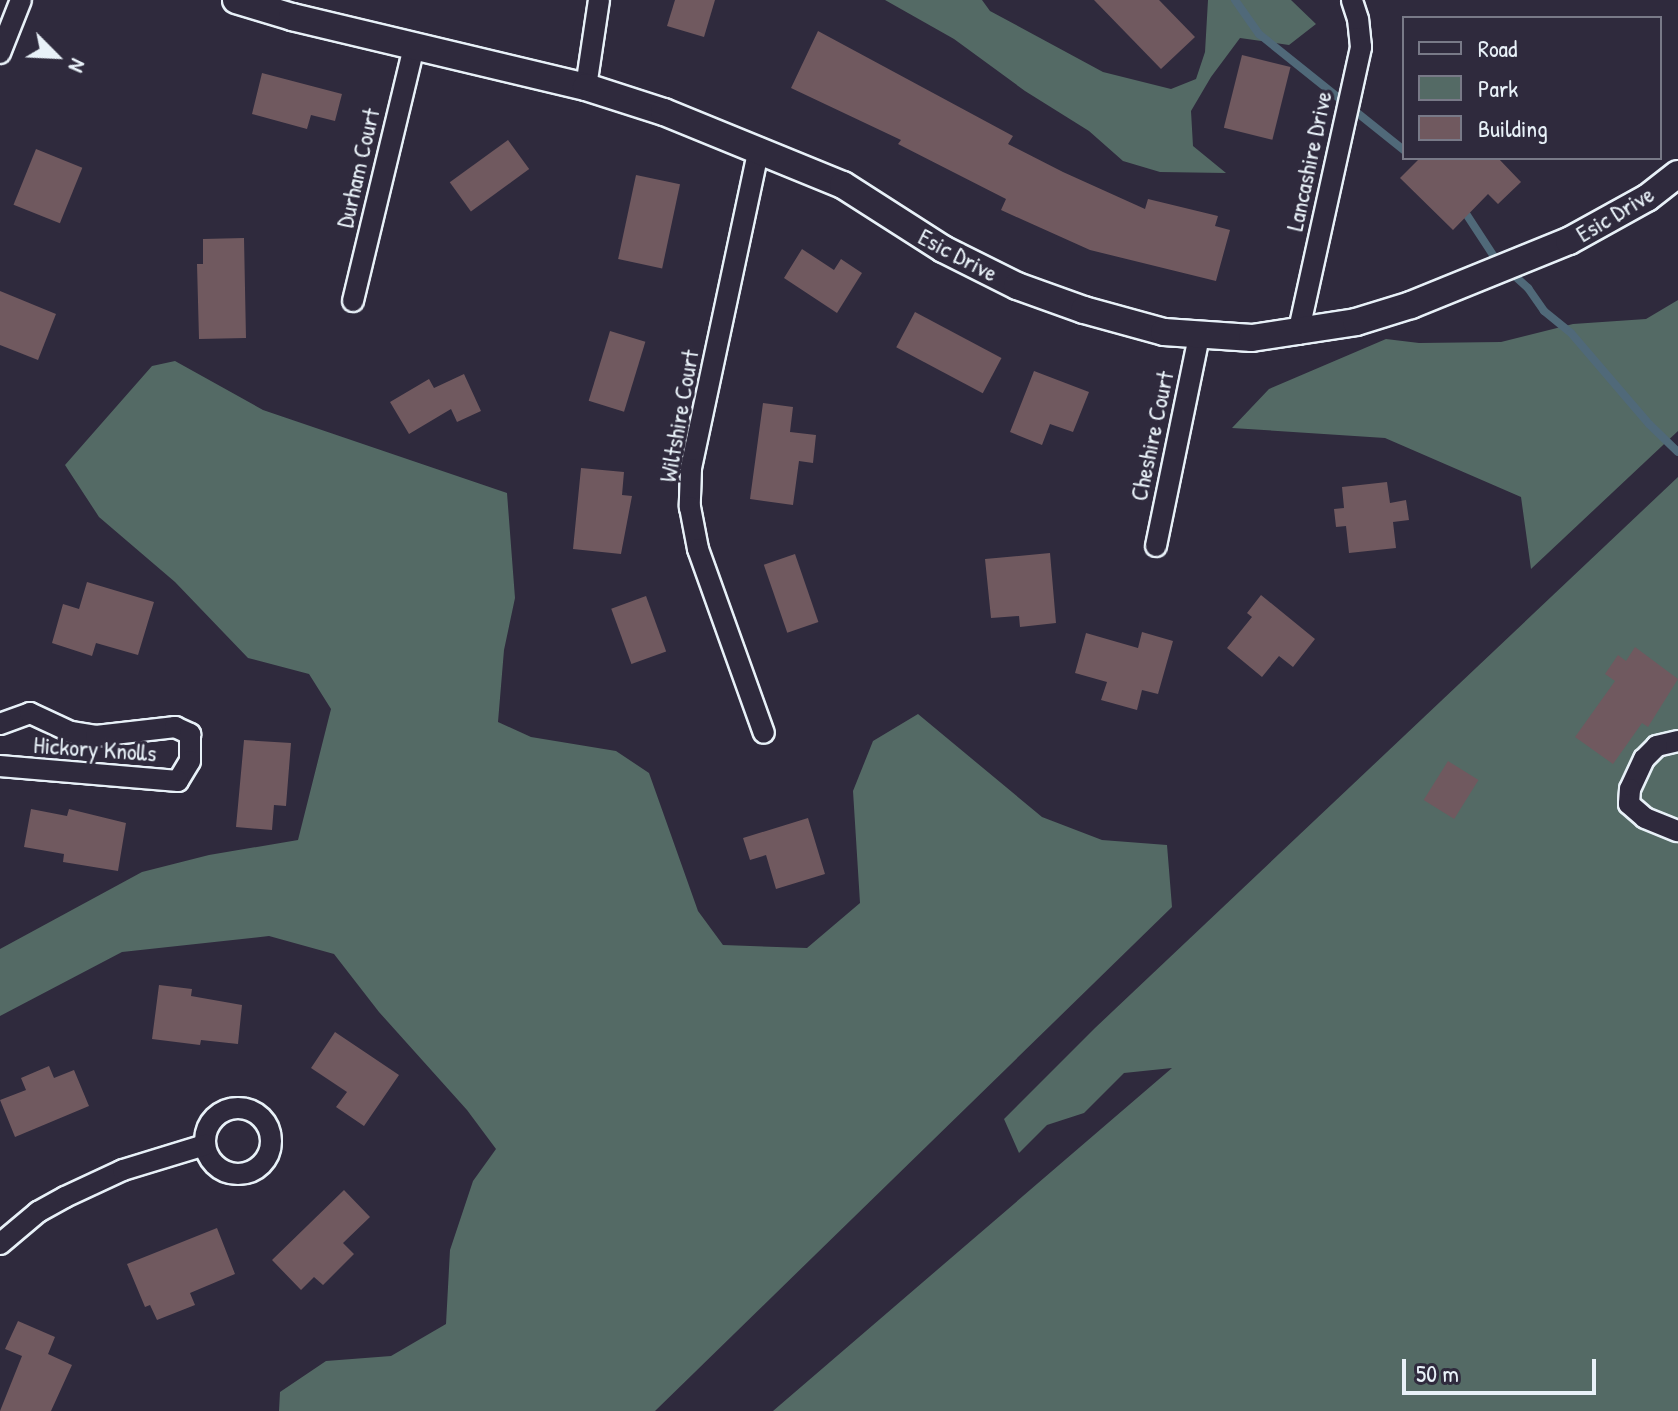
<!DOCTYPE html>
<style>
body{margin:0}
#map{position:relative;width:1678px;height:1411px;overflow:hidden;background:#2f2a3d;font-family:"Patrick Hand",sans-serif}
div>[style]{position:absolute}
[style*='--x']{left:calc(var(--x)*1px);top:calc(var(--y)*1px);width:calc(var(--w)*1px);rotate:calc(var(--a)*1deg)}
.green>*{inset:0;background:#546a65}
.stream>*{height:8px;margin:-4px;padding:0 4px;transform-origin:4px;border-radius:4px;background:#506979}
.building>*{inset:0;background:#70595f;transform-origin:0 0}
.roads{filter:drop-shadow(2px 0 #e8f1f8) drop-shadow(-2px 0 #e8f1f8) drop-shadow(0 2px #e8f1f8) drop-shadow(0 -2px #e8f1f8)}
.minor>*{height:20px;margin:-10px;padding:0 10px;transform-origin:10px;border-radius:10px;background:#2f2a3d}
.minor>.ring{margin:-10px;padding:0;box-sizing:content-box;background:none;border:20px solid #2f2a3d;border-radius:50%}
.tertiary>*{height:26px;margin:-13px;padding:0 13px;transform-origin:13px;border-radius:13px;background:#2f2a3d}
span{translate:-50% -50%;white-space:nowrap;text-align:center;line-height:1.15;-webkit-text-stroke:7px #2f2a3d;paint-order:stroke}
.street-label{font-size:24px;color:#e8f1f8}
.legend{position:absolute;left:1402px;top:16px;width:260px;height:144px;box-sizing:border-box;background:#2f2a3d;border:2px solid #797a88;margin:0;padding:10px 14px;list-style:none;font-size:24px;color:#e8f1f8}
.legend li{display:flex;align-items:center;gap:16px;height:40px}
.legend b{width:40px;border:2px solid #797a88}
.north{position:absolute;left:16px;top:16px;width:80px;height:80px;-webkit-text-stroke:6px #2f2a3d;paint-order:stroke;rotate:114deg;font-size:22px;font-weight:700;line-height:32px;text-align:center;color:#e8f1f8}
.north::after{content:'';display:block;margin:auto;width:28px;height:36px;background:#e8f1f8;clip-path:polygon(50% 0,100% 100%,50% 72%,0 100%)}
.scale{position:absolute;left:1402px;top:1359px;width:194px;height:36px;box-sizing:border-box;border:4px solid #e8f1f8;border-top:0;padding-left:10px;font-size:24px;line-height:28px;white-space:nowrap;color:#e8f1f8;-webkit-text-stroke:6px #2f2a3d;paint-order:stroke}
</style>
<div id="map">
<div class="green">
<div style="clip-path:polygon(885px 0,982px 0,990px 11px,1103px 72px,1171px 89px,1196px 79px,1205px 52px,1208px 0,1291px 0,1316px 24px,1289px 45px,1240px 38px,1211px 77px,1191px 111px,1193px 146px,1226px 173px,1160px 172px,1123px 161px,1089px 131px,1025px 91px,954px 39px)"></div>
<div style="clip-path:polygon(1678px 300px,1678px 431px,1531px 569px,1521px 497px,1385px 438px,1232px 428px,1269px 389px,1386px 339px,1419px 343px,1501px 342px,1573px 324px,1646px 319px)"></div>
<div style="clip-path:polygon(175px 361px,263px 410px,507px 493px,515px 598px,504px 650px,498px 722px,531px 737px,616px 751px,649px 773px,698px 911px,723px 945px,807px 948px,860px 903px,853px 791px,873px 741px,918px 714px,1042px 817px,1102px 840px,1167px 845px,1172px 907px,655px 1411px,279px 1411px,280px 1392px,326px 1361px,391px 1356px,446px 1324px,450px 1250px,473px 1181px,496px 1149px,467px 1110px,379px 1012px,334px 954px,269px 936px,122px 952px,0 1016px,0 949px,142px 872px,209px 855px,298px 840px,331px 709px,309px 674px,248px 658px,175px 582px,99px 517px,65px 465px,152px 366px)"></div>
<div style="clip-path:polygon(1678px 477px,1678px 1411px,773px 1411px,1172px 1068px,1124px 1073px,1084px 1113px,1047px 1125px,1019px 1153px,1004px 1119px,1095px 1028px)"></div>
</div>
<div class="stream">
<div style="--x:1235;--y:0;--w:42;--a:54.8"></div>
<div style="--x:1259;--y:34;--w:186;--a:38.7"></div>
<div style="--x:1461;--y:206;--w:62;--a:56.8"></div>
<div style="--x:1495;--y:258;--w:45;--a:42.3"></div>
<div style="--x:1528;--y:288;--w:28;--a:55"></div>
<div style="--x:1544;--y:311;--w:35;--a:39"></div>
<div style="--x:1571;--y:333;--w:120;--a:49.4"></div>
<div style="--x:1649;--y:424;--w:40;--a:44"></div>
</div>
<div class="building">
<div style="clip-path:polygon(675px 0,715px 0,704px 37px,667px 26px)"></div>
<div style="clip-path:polygon(1094px 0,1159px 0,1195px 37px,1161px 69px)"></div>
<div style="clip-path:polygon(818px 31px,1013px 136px,1008px 144px,1063px 172px,1145px 209px,1148px 199px,1218px 216px,1215px 226px,1230px 230px,1216px 281px,1090px 250px,1001px 210px,1006px 199px,898px 144px,901px 140px,791px 88px)"></div>
<div style="left:1242px;top:55px;width:50px;height:75px;rotate:14deg"></div>
<div style="clip-path:polygon(262px 73px,342px 94px,335px 121px,311px 115px,307px 129px,252px 114px)"></div>
<div style="left:508px;top:140px;width:36px;height:72px;rotate:54deg"></div>
<div style="left:36px;top:149px;width:50px;height:60px;rotate:22deg"></div>
<div style="clip-path:polygon(1420px 158px,1498px 158px,1521px 182px,1498px 204px,1488px 194px,1453px 230px,1400px 178px)"></div>
<div style="left:636px;top:175px;width:45px;height:86px;rotate:12deg"></div>
<div style="clip-path:polygon(244px 238px,246px 338px,199px 339px,197px 264px,203px 264px,203px 239px)"></div>
<div style="clip-path:polygon(802px 249px,834px 270px,841px 259px,862px 273px,837px 313px,784px 278px)"></div>
<div style="clip-path:polygon(0 291px,56px 314px,38px 360px,0 345px)"></div>
<div style="left:915px;top:312px;width:98px;height:40px;rotate:28deg"></div>
<div style="left:610px;top:331px;width:37px;height:73px;rotate:17deg"></div>
<div style="clip-path:polygon(1034px 371px,1089px 392px,1073px 432px,1050px 424px,1042px 445px,1010px 432px)"></div>
<div style="clip-path:polygon(464px 374px,481px 411px,457px 422px,451px 409px,409px 434px,390px 402px,429px 379px,434px 388px)"></div>
<div style="clip-path:polygon(763px 403px,793px 407px,790px 432px,816px 435px,813px 463px,799px 461px,793px 505px,750px 499px)"></div>
<div style="clip-path:polygon(581px 468px,624px 472px,622px 495px,632px 496px,621px 554px,573px 549px)"></div>
<div style="clip-path:polygon(1387px 482px,1390px 503px,1406px 500px,1409px 520px,1393px 522px,1396px 548px,1349px 553px,1346px 526px,1336px 527px,1334px 509px,1344px 508px,1342px 487px)"></div>
<div style="clip-path:polygon(1050px 553px,1056px 623px,1020px 627px,1019px 616px,991px 618px,985px 559px)"></div>
<div style="left:795px;top:554px;width:72px;height:33px;rotate:71deg"></div>
<div style="clip-path:polygon(87px 582px,154px 602px,138px 655px,96px 643px,92px 656px,52px 643px,63px 604px,79px 609px)"></div>
<div style="clip-path:polygon(1261px 595px,1315px 639px,1293px 667px,1279px 656px,1262px 677px,1227px 648px,1252px 617px,1247px 613px)"></div>
<div style="left:646px;top:596px;width:59px;height:37px;rotate:70deg"></div>
<div style="clip-path:polygon(1142px 632px,1173px 641px,1158px 694px,1142px 690px,1137px 710px,1101px 700px,1107px 682px,1075px 673px,1086px 633px,1138px 648px)"></div>
<div style="clip-path:polygon(1635px 647px,1678px 679px,1648px 727px,1642px 723px,1613px 764px,1575px 737px,1615px 681px,1605px 674px,1618px 655px,1626px 661px)"></div>
<div style="clip-path:polygon(244px 740px,291px 743px,286px 806px,274px 805px,272px 830px,236px 827px)"></div>
<div style="left:1448px;top:761px;width:36px;height:46px;rotate:32deg"></div>
<div style="clip-path:polygon(31px 809px,67px 816px,69px 809px,126px 823px,118px 871px,63px 862px,64px 854px,24px 847px)"></div>
<div style="clip-path:polygon(808px 818px,825px 874px,776px 889px,766px 855px,750px 860px,743px 838px)"></div>
<div style="clip-path:polygon(159px 985px,192px 989px,191px 996px,242px 1005px,238px 1044px,201px 1040px,200px 1045px,152px 1039px)"></div>
<div style="clip-path:polygon(335px 1032px,399px 1075px,364px 1126px,336px 1107px,347px 1092px,311px 1068px)"></div>
<div style="clip-path:polygon(49px 1066px,54px 1078px,74px 1070px,89px 1106px,15px 1137px,0 1100px,26px 1090px,21px 1078px)"></div>
<div style="clip-path:polygon(344px 1190px,370px 1217px,343px 1243px,354px 1254px,323px 1285px,314px 1277px,301px 1290px,272px 1260px)"></div>
<div style="clip-path:polygon(217px 1228px,235px 1274px,190px 1293px,195px 1305px,157px 1320px,150px 1305px,145px 1307px,127px 1264px)"></div>
<div style="clip-path:polygon(18px 1321px,55px 1337px,48px 1354px,72px 1365px,51px 1411px,0 1411px,22px 1356px,5px 1349px)"></div>
</div>
<div class="roads">
<div class="minor">
<div style="--x:0;--y:53;--w:57;--a:-68.4"></div>
<div style="--x:586;--y:87;--w:88;--a:-81.5"></div>
<div style="--x:759;--y:148;--w:328;--a:102"></div>
<div style="--x:691;--y:469;--w:38;--a:92"></div>
<div style="--x:690;--y:507;--w:43;--a:79.2"></div>
<div style="--x:698;--y:549;--w:195;--a:70.3"></div>
<div style="--x:353;--y:301;--w:262;--a:-76.5"></div>
<div style="--x:1298;--y:334;--w:294;--a:-77.6"></div>
<div style="--x:1361;--y:47;--w:28;--a:-96"></div>
<div style="--x:1358;--y:19;--w:20;--a:-108"></div>
<div style="--x:1156;--y:546;--w:214;--a:-78.4"></div>
<div style="--x:0;--y:724;--w:32;--a:-20"></div>
<div style="--x:30;--y:713;--w:45;--a:24.9"></div>
<div style="--x:71;--y:732;--w:25;--a:9"></div>
<div style="--x:96;--y:736;--w:80;--a:-6.5"></div>
<div style="--x:175;--y:727;--w:17;--a:25"></div>
<div style="--x:190;--y:734;--w:27;--a:90"></div>
<div style="--x:190;--y:761;--w:23;--a:121"></div>
<div style="--x:178;--y:781;--w:179;--a:-175.2"></div>
<div style="--x:1678;--y:741;--w:22;--a:167"></div>
<div style="--x:1657;--y:746;--w:18;--a:135"></div>
<div style="--x:1644;--y:759;--w:33;--a:115"></div>
<div style="--x:1630;--y:789;--w:15;--a:94"></div>
<div style="--x:1629;--y:804;--w:21;--a:41"></div>
<div style="--x:1645;--y:818;--w:35;--a:22"></div>
<div class="ring" style="left:205px;top:1108px;width:46px;height:46px"></div>
<div style="--x:0;--y:1244;--w:50;--a:-40.1"></div>
<div style="--x:38;--y:1212;--w:31;--a:-29"></div>
<div style="--x:65;--y:1197;--w:64;--a:-25"></div>
<div style="--x:123;--y:1170;--w:86;--a:-17"></div>
</div>
<div class="tertiary">
<div style="--x:236;--y:0;--w:59;--a:16.9"></div>
<div style="--x:292;--y:17;--w:302;--a:13.4"></div>
<div style="--x:586;--y:87;--w:82;--a:17.8"></div>
<div style="--x:664;--y:112;--w:193;--a:22.2"></div>
<div style="--x:843;--y:185;--w:119;--a:32.6"></div>
<div style="--x:943;--y:249;--w:83;--a:26.6"></div>
<div style="--x:1017;--y:286;--w:71;--a:19.7"></div>
<div style="--x:1084;--y:310;--w:83;--a:15.4"></div>
<div style="--x:1164;--y:332;--w:88;--a:3.9"></div>
<div style="--x:1252;--y:338;--w:105;--a:-8.7"></div>
<div style="--x:1356;--y:322;--w:58;--a:-17.2"></div>
<div style="--x:1411;--y:305;--w:170;--a:-22.1"></div>
<div style="--x:1569;--y:241;--w:89;--a:-28.9"></div>
<div style="--x:1647;--y:198;--w:39;--a:-38"></div>
</div>
</div>
<div class="street-label">
<span style="left:1309px;top:161px;rotate:-78deg">Lancashire Drive</span>
<span style="left:358px;top:168px;rotate:-77deg">Durham Court</span>
<span style="left:1615px;top:214px;rotate:-31deg">Esic Drive</span>
<span style="left:958px;top:255px;rotate:28deg">Esic Drive</span>
<span style="left:679px;top:416px;rotate:-80deg">Wiltshire Court</span>
<span style="left:1152px;top:436px;rotate:-78deg">Cheshire Court</span>
<span style="left:95px;top:749px;rotate:4deg">Hickory Knolls</span>
</div>
<ul class="legend">
<li><b style="height:10px;background:#2f2a3d"></b>Road</li>
<li><b style="height:22px;background:#546a65"></b>Park</li>
<li><b style="height:22px;background:#70595f"></b>Building</li>
</ul>
<div class="north">N</div>
<div class="scale">50 m</div>
</div>
